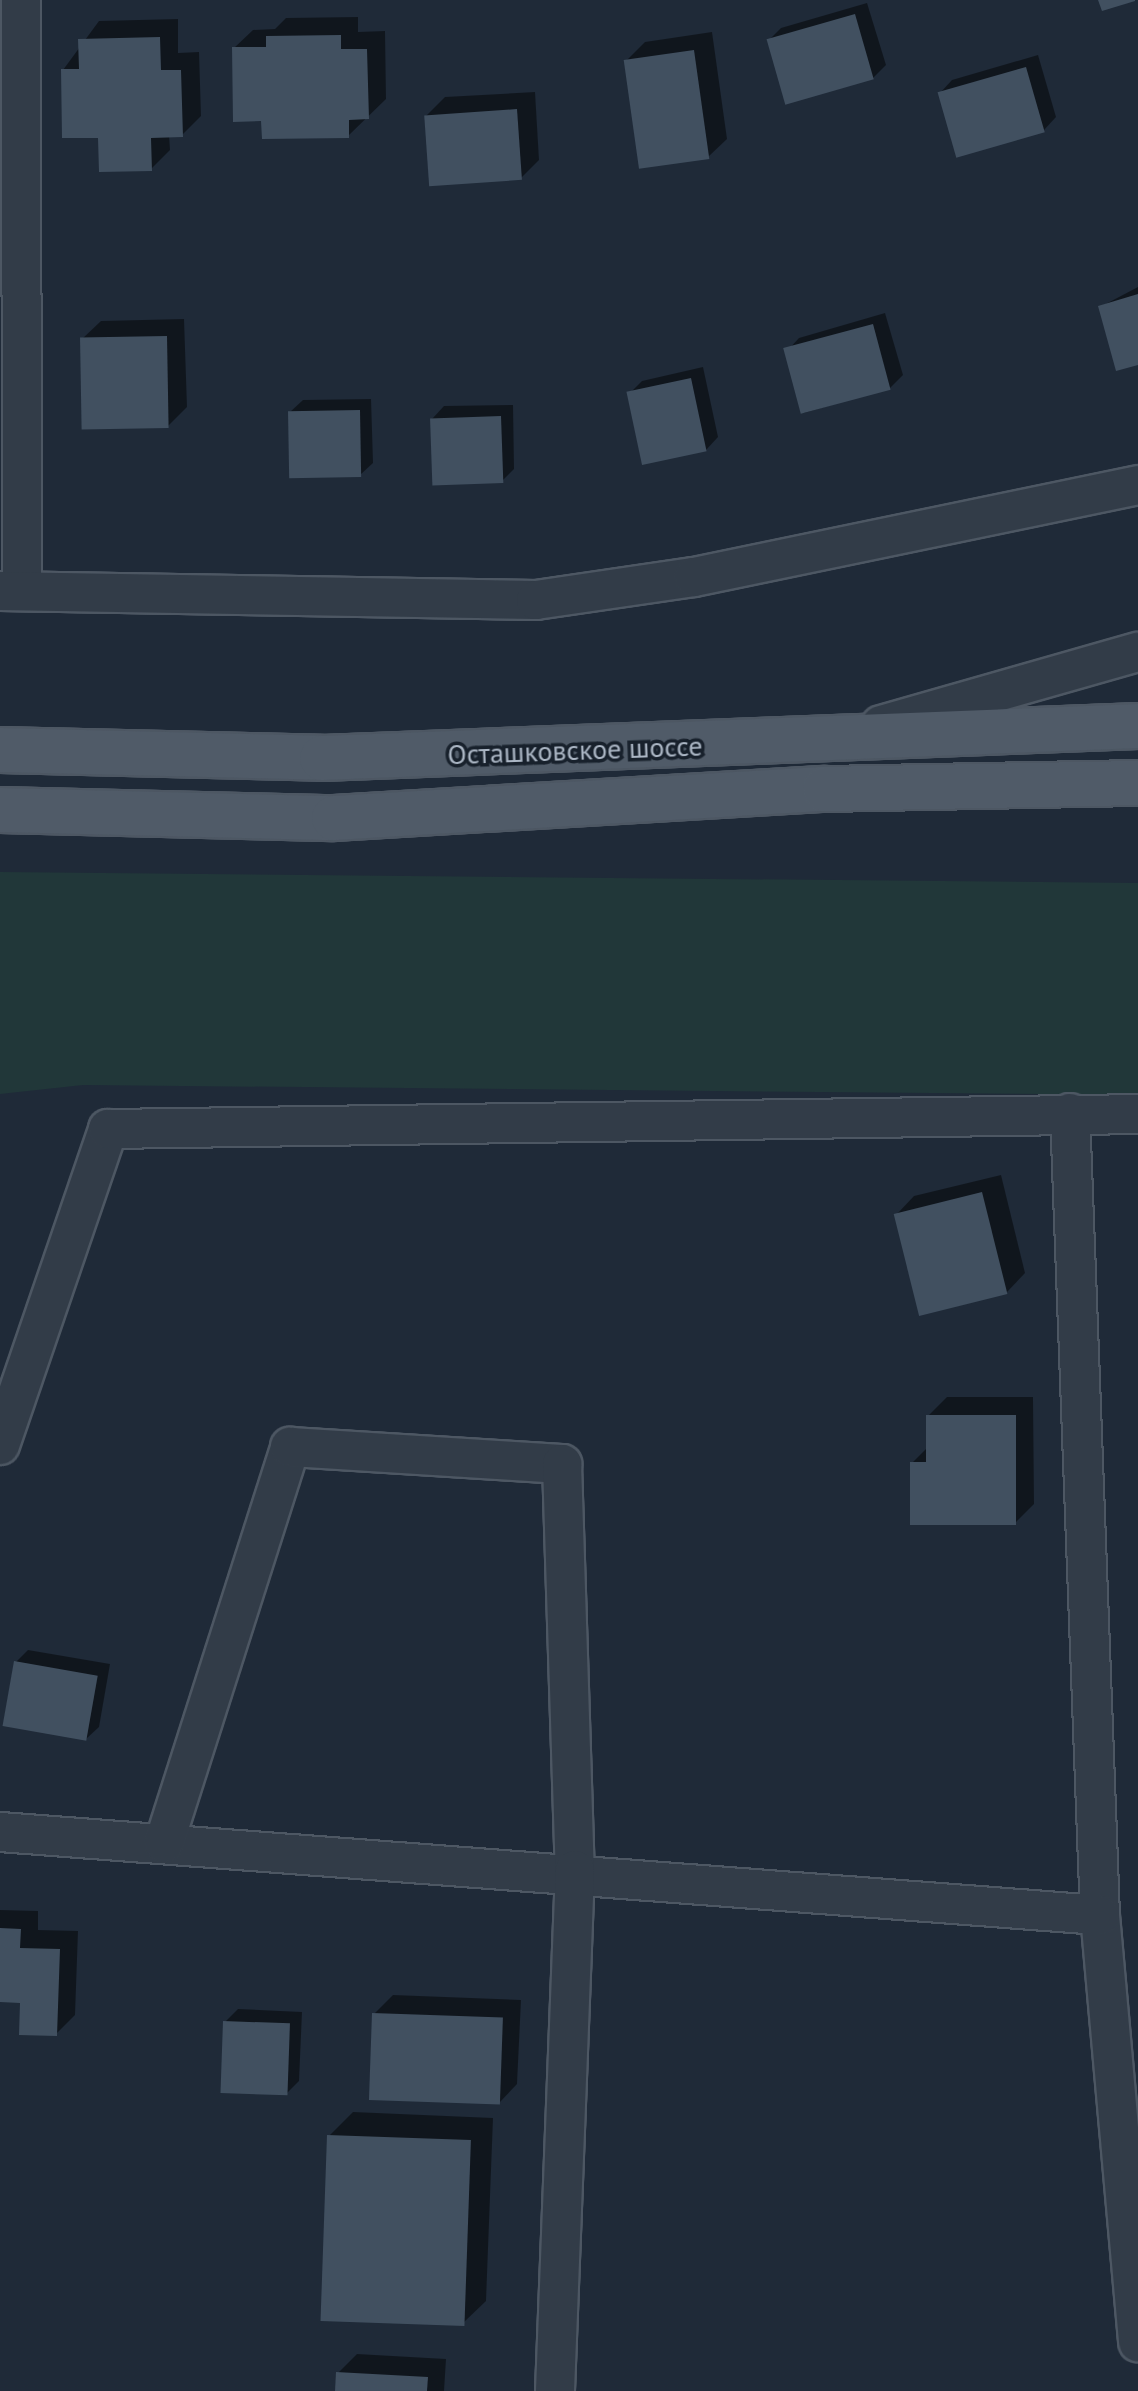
<!DOCTYPE html>
<meta charset="utf-8">
<style>
body{margin:0}
#map{position:relative;width:1138px;height:2391px;overflow:hidden;background:#1f2a38;font-family:"PT Sans",sans-serif}
div>[style]{position:absolute}
[style*='--x']{left:calc(var(--x)*1px);top:calc(var(--y)*1px);width:calc(var(--w)*1px);rotate:calc(var(--a)*1deg)}
.green>*{inset:0;background:#213739}
.shadow>*{inset:0;background:#0007}
.building>*{inset:0;background:#415060;transform-origin:0 0}
.roads{filter:drop-shadow(2px 0 #4d5763) drop-shadow(-2px 0 #4d5763) drop-shadow(0 2px #4d5763) drop-shadow(0 -2px #4d5763)}
.minor>*{height:38px;margin:-19px;padding:0 19px;transform-origin:19px;border-radius:19px;background:#323c48}
.major>*{height:44px;margin:-22px;padding:0 22px;transform-origin:22px;border-radius:22px;background:#505b68}
span{translate:-50% -50%;white-space:nowrap;text-align:center;line-height:1.15;-webkit-text-stroke:7px #18212c;paint-order:stroke}
.street-label{font-size:28px;color:#acb7c5}
</style>
<div id="map">
<div class="green">
<div style="clip-path:polygon(0 872px,1138px 883px,1138px 1095px,83px 1085px,0 1094px)"></div>
</div>
<div class="shadow">
<div style="clip-path:polygon(867px 3px,886px 65px,873px 78px,769px 40px,781px 28px)"></div>
<div style="clip-path:polygon(358px 17px,358px 32px,385px 31px,386px 99px,348px 136px,263px 119px,234px 48px,253px 30px,275px 29px,286px 18px)"></div>
<div style="clip-path:polygon(178px 19px,178px 53px,199px 52px,201px 116px,182px 135px,169px 135px,170px 150px,151px 169px,100px 136px,63px 70px,99px 21px)"></div>
<div style="clip-path:polygon(712px 32px,727px 139px,708px 157px,627px 60px,645px 42px)"></div>
<div style="clip-path:polygon(1038px 55px,1056px 117px,1044px 130px,940px 93px,952px 80px)"></div>
<div style="clip-path:polygon(535px 92px,539px 160px,521px 178px,426px 116px,445px 97px)"></div>
<div style="clip-path:polygon(1138px 287px,1138px 363px,1100px 307px)"></div>
<div style="clip-path:polygon(885px 313px,903px 375px,890px 388px,804px 413px,787px 351px,799px 338px)"></div>
<div style="clip-path:polygon(184px 319px,187px 407px,168px 426px,82px 339px,101px 321px)"></div>
<div style="clip-path:polygon(703px 367px,718px 437px,706px 450px,629px 394px,642px 381px)"></div>
<div style="clip-path:polygon(371px 399px,373px 463px,360px 475px,290px 412px,303px 400px)"></div>
<div style="clip-path:polygon(513px 405px,514px 469px,502px 481px,432px 419px,444px 406px)"></div>
<div style="clip-path:polygon(1001px 1175px,1025px 1273px,1007px 1292px,896px 1215px,914px 1196px)"></div>
<div style="clip-path:polygon(947px 1397px,1033px 1397px,1034px 1504px,1015px 1523px,912px 1463px,928px 1447px,928px 1416px)"></div>
<div style="clip-path:polygon(28px 1650px,110px 1664px,99px 1727px,86px 1739px,16px 1662px)"></div>
<div style="clip-path:polygon(0 1910px,38px 1911px,38px 1930px,78px 1931px,75px 2015px,56px 2034px,22px 2001px,0 2000px)"></div>
<div style="clip-path:polygon(393px 1995px,521px 2000px,517px 2084px,499px 2103px,374px 2014px)"></div>
<div style="clip-path:polygon(238px 2009px,302px 2012px,299px 2081px,287px 2093px,225px 2022px)"></div>
<div style="clip-path:polygon(353px 2112px,493px 2118px,486px 2301px,462px 2324px,329px 2136px)"></div>
<div style="clip-path:polygon(357px 2354px,446px 2359px,444px 2391px,337px 2391px,338px 2373px)"></div>
</div>
<div class="building">
<div style="clip-path:polygon(1098px 0,1135px 0,1135px 1px,1102px 11px)"></div>
<div style="left:855px;top:14px;width:68px;height:92px;rotate:74deg"></div>
<div style="clip-path:polygon(341px 35px,341px 49px,367px 49px,369px 119px,349px 120px,349px 138px,262px 139px,261px 121px,233px 122px,232px 47px,266px 47px,266px 36px)"></div>
<div style="clip-path:polygon(160px 37px,161px 70px,181px 70px,183px 137px,151px 138px,152px 171px,99px 172px,98px 138px,62px 138px,61px 69px,79px 69px,78px 39px)"></div>
<div style="left:694px;top:50px;width:110px;height:71px;rotate:82deg"></div>
<div style="left:1026px;top:67px;width:68px;height:92px;rotate:74deg"></div>
<div style="left:517px;top:109px;width:71px;height:93px;rotate:86deg"></div>
<div style="clip-path:polygon(1138px 294px,1138px 365px,1116px 371px,1098px 306px)"></div>
<div style="left:873px;top:324px;width:68px;height:93px;rotate:75deg"></div>
<div style="left:167px;top:336px;width:92px;height:87px;rotate:89deg"></div>
<div style="left:691px;top:378px;width:75px;height:66px;rotate:78deg"></div>
<div style="left:360px;top:410px;width:67px;height:72px;rotate:89deg"></div>
<div style="left:501px;top:416px;width:67px;height:71px;rotate:88deg"></div>
<div style="left:982px;top:1192px;width:105px;height:91px;rotate:76deg"></div>
<div style="clip-path:polygon(926px 1415px,1016px 1415px,1016px 1525px,910px 1525px,910px 1462px,926px 1462px)"></div>
<div style="left:14px;top:1661px;width:85px;height:66px;rotate:10deg"></div>
<div style="clip-path:polygon(0 1928px,21px 1929px,20px 1948px,60px 1949px,57px 2036px,19px 2035px,20px 2003px,0 2002px)"></div>
<div style="left:372px;top:2013px;width:131px;height:87px;rotate:2deg"></div>
<div style="left:223px;top:2021px;width:67px;height:72px;rotate:2deg"></div>
<div style="left:327px;top:2135px;width:144px;height:186px;rotate:2deg"></div>
<div style="clip-path:polygon(336px 2372px,428px 2377px,427px 2391px,335px 2391px)"></div>
</div>
<div class="roads">
<div class="minor">
<div style="--x:21;--y:0;--w:591;--a:89.9"></div>
<div style="--x:0;--y:591;--w:536;--a:0.96"></div>
<div style="--x:536;--y:600;--w:160;--a:-8.3"></div>
<div style="--x:694;--y:577;--w:453;--a:-11.7"></div>
<div style="--x:881;--y:725;--w:267;--a:-15.9"></div>
<div style="--x:1070;--y:1113;--w:803;--a:87.86"></div>
<div style="--x:1100;--y:1915;--w:429;--a:84.9"></div>
<div style="--x:0;--y:1445;--w:334;--a:-71.1"></div>
<div style="--x:108;--y:1129;--w:1030;--a:-0.83"></div>
<div style="--x:0;--y:1832;--w:1103;--a:4.32"></div>
<div style="--x:164;--y:1843;--w:416;--a:-72.3"></div>
<div style="--x:290;--y:1447;--w:273;--a:3.6"></div>
<div style="--x:562;--y:1464;--w:406;--a:88.2"></div>
<div style="--x:575;--y:1870;--w:521;--a:92.2"></div>
</div>
<div class="major">
<div style="--x:0;--y:750;--w:322;--a:1.4"></div>
<div style="--x:322;--y:758;--w:817;--a:-2.25"></div>
<div style="--x:0;--y:810;--w:334;--a:1.4"></div>
<div style="--x:334;--y:818;--w:492;--a:-3.4"></div>
<div style="--x:825;--y:789;--w:313;--a:-1.1"></div>
</div>
</div>
<div class="street-label">
<span style="left:575px;top:750px;rotate:-2deg">Осташковское шоссе</span>
</div>
</div>
